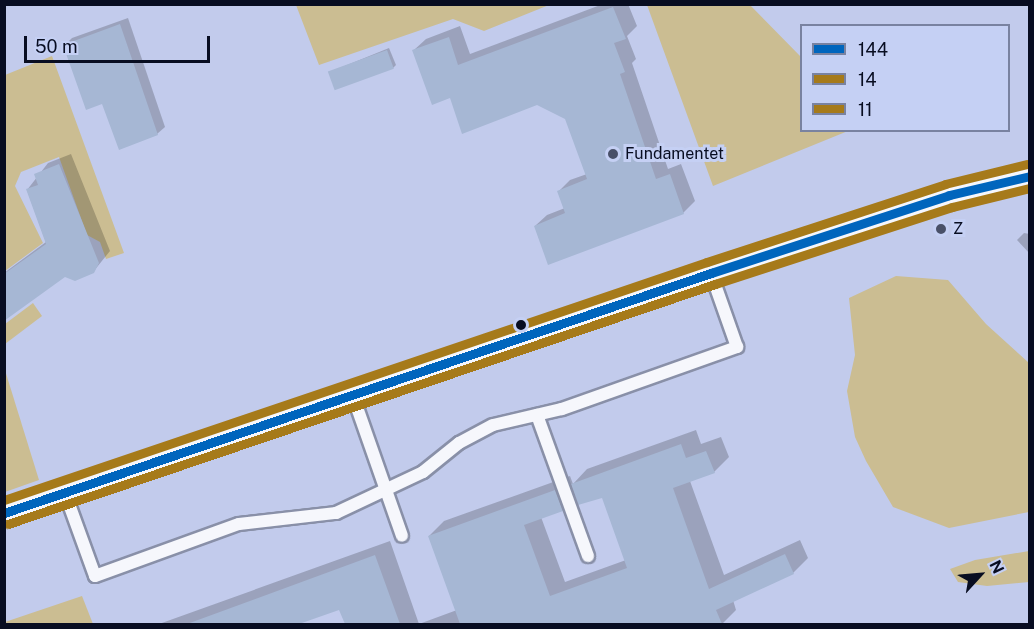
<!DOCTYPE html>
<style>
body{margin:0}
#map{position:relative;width:1034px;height:629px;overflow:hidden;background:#c2cbec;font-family:"Public Sans",sans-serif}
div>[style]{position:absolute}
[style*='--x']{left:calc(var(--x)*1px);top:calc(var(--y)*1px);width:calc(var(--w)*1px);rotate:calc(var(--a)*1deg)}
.green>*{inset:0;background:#cbbd92}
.shadow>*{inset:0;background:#0003}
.building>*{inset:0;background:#a6b7d4;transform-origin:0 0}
.roads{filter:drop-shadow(2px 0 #8990a8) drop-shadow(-2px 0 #8990a8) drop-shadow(0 2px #8990a8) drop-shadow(0 -2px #8990a8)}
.lane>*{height:12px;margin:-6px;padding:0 6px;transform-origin:6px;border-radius:6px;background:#f6f7fc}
.street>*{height:24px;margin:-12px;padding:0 12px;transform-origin:12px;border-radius:12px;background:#f6f7fc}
.bus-1>*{height:9px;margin:-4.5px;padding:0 4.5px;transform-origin:4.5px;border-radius:4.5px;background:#0065bd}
.bus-2>*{height:9px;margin:-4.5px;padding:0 4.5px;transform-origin:4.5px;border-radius:4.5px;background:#a67a1a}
.bus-3>*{height:9px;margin:-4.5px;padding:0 4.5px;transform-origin:4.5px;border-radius:4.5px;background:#a67a1a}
.dots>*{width:16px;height:16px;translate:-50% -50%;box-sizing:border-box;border:3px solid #c5d0f4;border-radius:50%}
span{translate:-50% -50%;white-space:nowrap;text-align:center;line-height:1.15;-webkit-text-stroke:6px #c5d0f4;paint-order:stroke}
.poi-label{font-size:16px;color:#080d21}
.left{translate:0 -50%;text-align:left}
.frame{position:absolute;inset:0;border:6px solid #080d21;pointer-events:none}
.legend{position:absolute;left:800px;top:24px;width:210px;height:108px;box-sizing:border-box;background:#c5d0f4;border:2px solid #7982a0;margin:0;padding:8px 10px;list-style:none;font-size:18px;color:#080d21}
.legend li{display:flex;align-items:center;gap:12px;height:30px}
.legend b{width:30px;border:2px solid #7982a0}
.north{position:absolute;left:950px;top:545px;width:60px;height:60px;-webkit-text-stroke:4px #c5d0f4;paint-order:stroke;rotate:64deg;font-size:16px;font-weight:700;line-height:24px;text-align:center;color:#080d21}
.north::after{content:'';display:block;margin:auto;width:21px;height:27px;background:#080d21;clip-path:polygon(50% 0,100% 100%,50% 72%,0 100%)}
.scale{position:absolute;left:24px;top:36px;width:186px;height:27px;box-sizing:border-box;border:3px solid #080d21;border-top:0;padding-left:8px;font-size:18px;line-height:21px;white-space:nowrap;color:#080d21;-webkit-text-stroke:4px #c5d0f4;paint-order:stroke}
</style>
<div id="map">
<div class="green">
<div style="clip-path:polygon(296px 5px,549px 5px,484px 31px,453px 19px,319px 65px)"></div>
<div style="clip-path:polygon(647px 5px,750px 5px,801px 57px,802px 130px,848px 131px,713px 186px)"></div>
<div style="clip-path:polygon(52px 56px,124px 253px,106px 259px,100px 242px,87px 235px,59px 157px,21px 172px,15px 186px,43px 243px,5px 271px,5px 75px)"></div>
<div style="clip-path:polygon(896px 276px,948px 280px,986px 324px,1029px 363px,1029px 512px,949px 528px,893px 507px,866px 461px,855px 437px,847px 391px,855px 355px,849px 298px)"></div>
<div style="clip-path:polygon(33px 303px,42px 316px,5px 344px,5px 324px)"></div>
<div style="clip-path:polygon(4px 367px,39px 480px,5px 492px,4px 492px)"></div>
<div style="clip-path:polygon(1029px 551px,1029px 582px,987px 586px,958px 582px,950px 569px,975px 560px)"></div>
<div style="clip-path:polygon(82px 596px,93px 624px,5px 624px,5px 622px)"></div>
</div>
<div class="shadow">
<div style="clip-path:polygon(603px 4px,628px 4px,637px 26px,627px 36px,636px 59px,632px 63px,668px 169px,681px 164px,695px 201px,683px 213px,535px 226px,547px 215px,565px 208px,559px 191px,570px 180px,587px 174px,566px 117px,537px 104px,451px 96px,414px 50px,426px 39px,460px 26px,470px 54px)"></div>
<div style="clip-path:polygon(128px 18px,165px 127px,157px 134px,103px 102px,65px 45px,72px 38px)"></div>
<div style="clip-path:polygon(389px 48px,396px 65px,393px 68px,330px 72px)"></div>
<div style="clip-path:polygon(71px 154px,110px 251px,93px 272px,65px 275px,4px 319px,4px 273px,46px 242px,27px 190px,48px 163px)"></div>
<div style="clip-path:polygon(1024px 233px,1030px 234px,1030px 254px,1017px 240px)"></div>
<div style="clip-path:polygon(evenodd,696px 430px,701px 444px,721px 437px,729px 457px,714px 472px,690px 481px,724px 575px,800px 540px,808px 558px,793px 573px,733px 600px,736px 610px,722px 624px,346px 624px,340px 608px,294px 624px,159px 624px,390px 541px,419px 624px,457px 610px,429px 536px,444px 521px,570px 476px,573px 484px,587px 469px,696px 430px,576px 495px,603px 496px,626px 560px,565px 582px,541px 517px,562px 510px,576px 495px)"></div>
</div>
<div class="building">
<div style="clip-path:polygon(613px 7px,626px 39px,614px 43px,625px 72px,620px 74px,656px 179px,670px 174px,684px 214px,548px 265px,534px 226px,565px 213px,557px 191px,587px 179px,565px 119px,537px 105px,462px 134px,450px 98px,432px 105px,412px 50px,449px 37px,458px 65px)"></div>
<div style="clip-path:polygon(120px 24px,158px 135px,119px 150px,102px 104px,86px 110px,63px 45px)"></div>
<div style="left:387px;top:50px;width:20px;height:63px;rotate:70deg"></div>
<div style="clip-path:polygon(59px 164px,99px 263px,94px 273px,75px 281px,65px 277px,4px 321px,4px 274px,46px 244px,26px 189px,38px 185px,34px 174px)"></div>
<div style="clip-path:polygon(681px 444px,686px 458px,706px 451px,715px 473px,673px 488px,709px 589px,785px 554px,794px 574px,716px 610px,722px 624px,460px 624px,428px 536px,555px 490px,563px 511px,524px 525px,550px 596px,627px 568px,602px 498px,578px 505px,571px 484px)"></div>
<div style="clip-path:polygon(375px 555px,400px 624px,345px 624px,339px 610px,299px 624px,187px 624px)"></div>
</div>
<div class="roads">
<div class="lane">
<div style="--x:353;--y:396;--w:148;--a:70.7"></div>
<div style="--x:537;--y:415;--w:150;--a:70.1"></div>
<div style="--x:65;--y:493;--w:88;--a:70.1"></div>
<div style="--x:95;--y:576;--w:153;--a:-19.9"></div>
<div style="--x:239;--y:524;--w:98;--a:-6.5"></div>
<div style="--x:336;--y:513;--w:96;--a:-25.2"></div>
<div style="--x:423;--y:472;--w:46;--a:-38.9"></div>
<div style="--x:459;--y:443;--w:38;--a:-28"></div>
<div style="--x:493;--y:425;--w:71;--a:-13.1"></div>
<div style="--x:562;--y:409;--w:186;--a:-19.5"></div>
<div style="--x:737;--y:347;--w:78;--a:-109.4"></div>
</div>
<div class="street">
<div style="--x:4;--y:513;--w:747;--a:-18.75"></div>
<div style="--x:711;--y:273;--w:250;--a:-18.1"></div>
<div style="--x:949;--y:195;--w:83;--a:-13.2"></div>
</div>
</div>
<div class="bus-1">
<div style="--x:4;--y:513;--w:747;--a:-18.75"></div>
<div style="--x:711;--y:273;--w:250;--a:-18.1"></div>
<div style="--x:949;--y:195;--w:83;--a:-13.2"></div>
</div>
<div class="bus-2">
<div style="--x:8;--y:524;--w:747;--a:-18.75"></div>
<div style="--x:715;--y:284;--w:249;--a:-18"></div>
<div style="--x:952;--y:207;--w:80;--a:-13.7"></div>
</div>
<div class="bus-3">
<div style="--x:4;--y:500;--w:742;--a:-18.7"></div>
<div style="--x:707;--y:262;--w:250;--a:-18.1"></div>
<div style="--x:945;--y:184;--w:84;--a:-13.7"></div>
</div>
<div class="dots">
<div style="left:613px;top:154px;background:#495068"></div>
<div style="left:941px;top:229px;background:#495068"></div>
<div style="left:521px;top:325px;background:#080d21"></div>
</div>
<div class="poi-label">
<span class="left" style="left:625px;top:154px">Fundamentet</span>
<span class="left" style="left:953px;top:229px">Z</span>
</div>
<div class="frame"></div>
<ul class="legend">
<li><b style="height:8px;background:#0065bd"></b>144</li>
<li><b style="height:8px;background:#a67a1a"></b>14</li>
<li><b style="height:8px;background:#a67a1a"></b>11</li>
</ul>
<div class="north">N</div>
<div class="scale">50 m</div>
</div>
